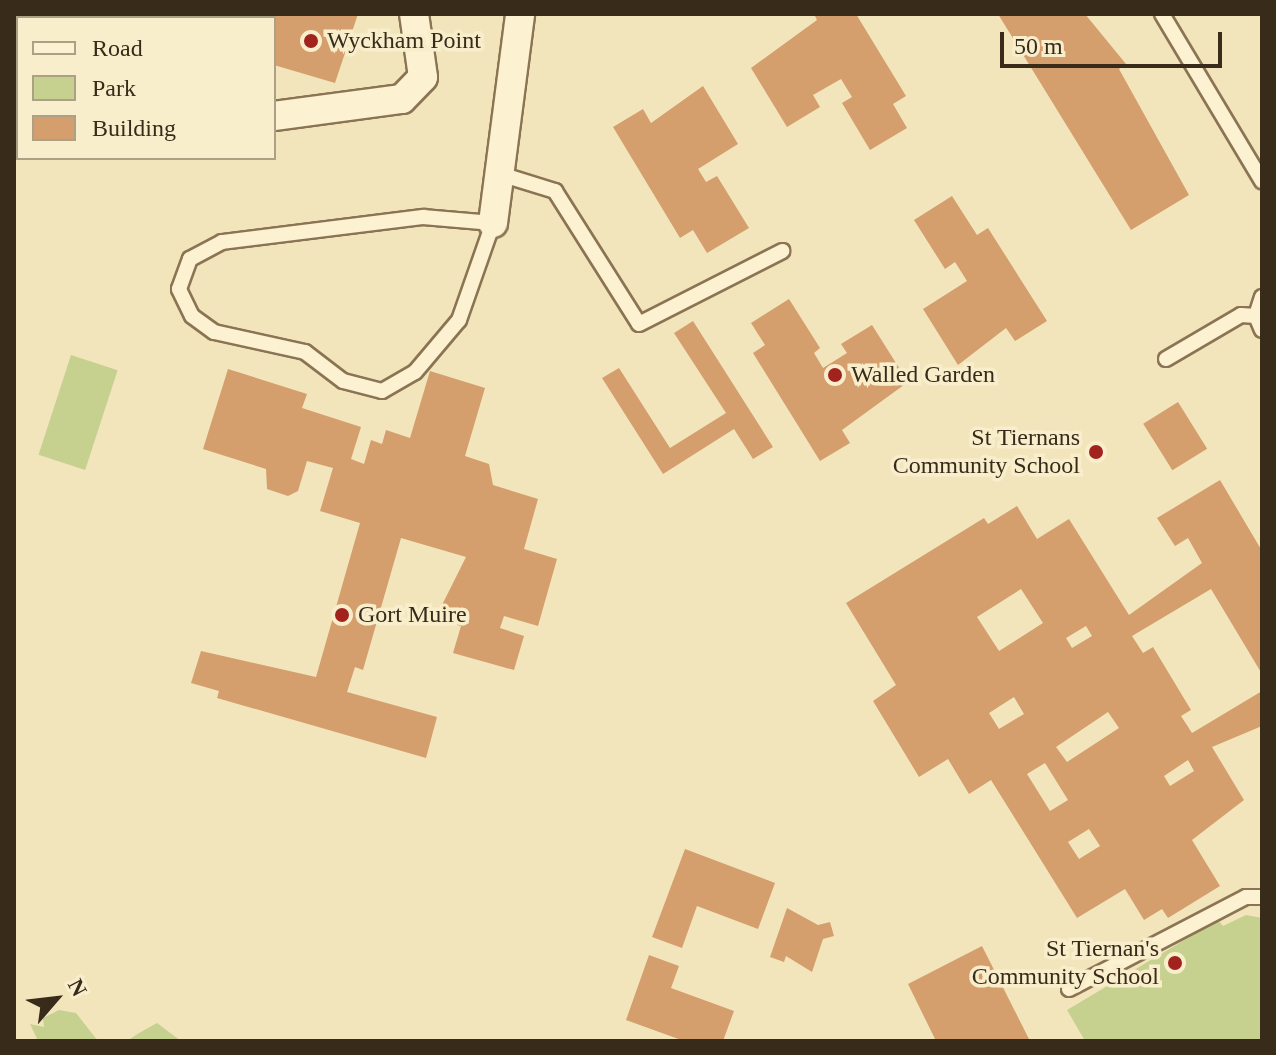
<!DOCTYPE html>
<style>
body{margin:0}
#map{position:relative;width:1276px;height:1055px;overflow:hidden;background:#f2e5bc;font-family:"Times New Roman",serif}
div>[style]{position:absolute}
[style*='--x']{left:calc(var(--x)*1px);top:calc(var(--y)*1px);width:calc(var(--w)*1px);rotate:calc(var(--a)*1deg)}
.green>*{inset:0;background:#c6d18f;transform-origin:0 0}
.building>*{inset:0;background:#d59e6d;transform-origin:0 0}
.roads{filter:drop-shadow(2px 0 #8b7453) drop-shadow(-2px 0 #8b7453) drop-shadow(0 2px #8b7453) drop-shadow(0 -2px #8b7453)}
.lane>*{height:14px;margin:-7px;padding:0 7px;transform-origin:7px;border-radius:7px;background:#fcf1d0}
.street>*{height:28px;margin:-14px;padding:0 14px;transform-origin:14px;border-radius:14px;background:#fcf1d0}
.dots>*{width:22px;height:22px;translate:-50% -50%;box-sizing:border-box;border:4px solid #f9eecc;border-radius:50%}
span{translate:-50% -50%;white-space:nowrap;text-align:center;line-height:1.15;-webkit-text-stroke:7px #f9eecc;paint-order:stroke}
.poi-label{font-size:24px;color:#392b1a}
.left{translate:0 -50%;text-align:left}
.right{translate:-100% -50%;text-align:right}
.frame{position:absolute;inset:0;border:16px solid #392b1a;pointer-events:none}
.legend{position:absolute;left:16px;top:16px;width:260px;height:144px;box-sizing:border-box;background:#f9eecc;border:2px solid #aca085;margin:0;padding:10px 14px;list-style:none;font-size:24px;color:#392b1a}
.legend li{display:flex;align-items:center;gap:16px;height:40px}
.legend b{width:40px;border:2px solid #aca085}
.north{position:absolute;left:16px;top:959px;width:80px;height:80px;-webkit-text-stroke:6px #f9eecc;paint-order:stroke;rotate:62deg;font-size:22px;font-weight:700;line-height:32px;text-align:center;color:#392b1a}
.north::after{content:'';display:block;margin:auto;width:28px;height:36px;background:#392b1a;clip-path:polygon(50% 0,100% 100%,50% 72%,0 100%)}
.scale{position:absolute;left:1000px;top:32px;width:222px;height:36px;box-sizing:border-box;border:4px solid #392b1a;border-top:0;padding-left:10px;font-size:24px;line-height:28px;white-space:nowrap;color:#392b1a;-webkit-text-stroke:6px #f9eecc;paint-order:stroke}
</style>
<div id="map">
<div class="green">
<div style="left:71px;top:355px;width:49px;height:105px;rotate:18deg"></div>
<div style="clip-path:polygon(1246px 915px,1262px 918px,1262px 1041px,1085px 1041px,1067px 1010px,1218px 920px,1223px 926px)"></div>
<div style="clip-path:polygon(59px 1010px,76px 1013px,98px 1041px,38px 1041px,30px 1024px,44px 1027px,43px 1018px)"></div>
<div style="clip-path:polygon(157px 1023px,181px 1041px,127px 1041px,139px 1033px)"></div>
</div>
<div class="building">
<div style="clip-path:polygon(68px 14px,358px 14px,335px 83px,274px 65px,274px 18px)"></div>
<div style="clip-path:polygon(814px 14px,856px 14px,906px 96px,893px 104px,907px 128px,870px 150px,842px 103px,852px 97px,841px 79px,813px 95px,820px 107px,787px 127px,751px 68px,817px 20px)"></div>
<div style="clip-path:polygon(998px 14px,1085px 14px,1126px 64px,1119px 69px,1189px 195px,1131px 230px)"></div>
<div style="clip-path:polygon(703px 86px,738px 144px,698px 169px,706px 182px,717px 176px,749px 228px,707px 253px,693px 230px,680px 238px,613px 127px,643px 109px,651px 123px)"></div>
<div style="clip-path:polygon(952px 196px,977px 235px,988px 228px,1047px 321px,1015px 341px,1006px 328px,958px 365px,923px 309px,967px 281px,955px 262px,945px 269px,914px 220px)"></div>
<div style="clip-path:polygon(789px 299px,820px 348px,814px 353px,823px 368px,847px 353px,841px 344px,872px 325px,908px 382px,842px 430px,850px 443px,820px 461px,753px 353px,765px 345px,751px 323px)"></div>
<div style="clip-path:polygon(693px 321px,773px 447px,753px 459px,734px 429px,663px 474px,602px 378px,619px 368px,670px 448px,726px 413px,674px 333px)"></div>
<div style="clip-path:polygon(228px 369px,307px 394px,302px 408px,361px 427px,351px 459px,364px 464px,371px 440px,382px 444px,386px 430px,410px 438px,430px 371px,485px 388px,465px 456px,489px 464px,493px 485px,538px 499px,524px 549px,557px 559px,538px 626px,504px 616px,500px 628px,524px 636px,514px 670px,453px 653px,461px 626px,435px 619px,466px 557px,401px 538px,363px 670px,355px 667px,347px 692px,437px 717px,426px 758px,217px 698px,219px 691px,191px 683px,201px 651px,316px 677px,360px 523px,320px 511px,333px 468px,307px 461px,298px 491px,288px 496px,267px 489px,266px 469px,203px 449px)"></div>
<div style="left:1178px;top:402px;width:55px;height:41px;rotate:58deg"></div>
<div style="clip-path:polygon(evenodd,1220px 480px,1262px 551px,1262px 674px,1211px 589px,1132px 636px,1143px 653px,1153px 647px,1191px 710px,1181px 716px,1192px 733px,1262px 691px,1262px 726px,1212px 747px,1244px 800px,1192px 840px,1220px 886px,1168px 918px,1162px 909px,1144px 920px,1125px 889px,1077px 918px,991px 780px,969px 794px,948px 759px,919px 777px,873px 701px,896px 685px,846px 603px,984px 518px,988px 524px,1017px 506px,1037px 539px,1069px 519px,1129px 615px,1202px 563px,1188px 538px,1175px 546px,1157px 518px,1220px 480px,1021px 589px,1043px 623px,999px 651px,977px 617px,1021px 589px,1220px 480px,1086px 626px,1092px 636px,1072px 648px,1066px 638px,1086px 626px,1220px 480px,1014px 697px,1024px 714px,999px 729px,989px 713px,1014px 697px,1220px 480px,1108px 712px,1119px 728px,1067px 762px,1056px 747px,1108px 712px,1220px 480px,1188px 760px,1194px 771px,1170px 786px,1164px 776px,1188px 760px,1220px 480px,1045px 763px,1068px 800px,1050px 811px,1027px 774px,1045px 763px,1220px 480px,1089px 829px,1100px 846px,1079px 859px,1068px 842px,1089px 829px)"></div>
<div style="clip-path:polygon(685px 849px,775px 883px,758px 929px,697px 906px,682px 948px,652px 937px)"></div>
<div style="clip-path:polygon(787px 908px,818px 925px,830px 922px,834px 936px,823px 939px,812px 972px,786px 956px,784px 962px,770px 957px)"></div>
<div style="clip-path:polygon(982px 946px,1030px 1041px,936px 1041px,908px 984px)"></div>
<div style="clip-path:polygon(649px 955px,679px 966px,671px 988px,734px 1011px,723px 1041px,684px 1041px,626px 1020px)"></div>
</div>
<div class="roads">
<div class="lane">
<div style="--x:1162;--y:14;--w:195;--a:59.1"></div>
<div style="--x:500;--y:174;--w:58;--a:17.2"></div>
<div style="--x:555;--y:191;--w:157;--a:57.7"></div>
<div style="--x:639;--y:324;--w:161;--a:-27"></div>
<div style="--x:423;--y:217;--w:70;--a:4.9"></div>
<div style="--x:493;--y:223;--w:103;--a:109.3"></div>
<div style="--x:459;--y:320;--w:68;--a:130.2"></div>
<div style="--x:415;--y:372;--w:38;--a:150"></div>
<div style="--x:382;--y:391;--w:40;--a:-165.6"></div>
<div style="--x:343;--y:381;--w:48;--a:-142.7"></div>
<div style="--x:305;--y:352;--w:93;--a:-167.6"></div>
<div style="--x:214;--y:332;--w:27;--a:-144"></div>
<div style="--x:192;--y:316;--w:30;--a:-116"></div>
<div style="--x:179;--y:289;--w:32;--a:-70"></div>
<div style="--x:190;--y:259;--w:36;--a:-28"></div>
<div style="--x:222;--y:242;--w:203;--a:-7.1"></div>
<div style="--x:1262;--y:297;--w:20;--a:108"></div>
<div style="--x:1256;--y:316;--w:15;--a:67"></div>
<div style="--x:1166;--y:359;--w:87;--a:-30.4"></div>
<div style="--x:1241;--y:315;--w:15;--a:4"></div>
<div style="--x:1069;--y:989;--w:199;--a:-27.5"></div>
<div style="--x:1246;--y:897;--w:16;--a:0"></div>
</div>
<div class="street">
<div style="--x:14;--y:32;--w:4;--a:14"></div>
<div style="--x:274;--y:116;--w:129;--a:-7.6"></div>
<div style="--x:402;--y:99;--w:30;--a:-46"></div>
<div style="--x:423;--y:77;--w:64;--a:-98.1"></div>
<div style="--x:493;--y:223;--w:211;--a:-82.6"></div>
</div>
</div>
<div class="dots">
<div style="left:311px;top:41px;background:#a1231d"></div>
<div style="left:835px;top:375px;background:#a1231d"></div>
<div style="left:1096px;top:452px;background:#a1231d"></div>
<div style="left:342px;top:615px;background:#a1231d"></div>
<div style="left:1175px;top:963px;background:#a1231d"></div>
</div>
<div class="poi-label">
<span class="left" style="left:327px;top:41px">Wyckham Point</span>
<span class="left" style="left:851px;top:375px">Walled Garden</span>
<span class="right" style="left:1080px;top:452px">St Tiernans<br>Community School</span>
<span class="left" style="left:358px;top:615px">Gort Muire</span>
<span class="right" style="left:1159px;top:963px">St Tiernan's<br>Community School</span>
</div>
<div class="frame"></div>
<ul class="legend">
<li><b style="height:10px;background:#fcf1d0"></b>Road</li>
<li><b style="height:22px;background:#c6d18f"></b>Park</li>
<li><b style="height:22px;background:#d59e6d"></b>Building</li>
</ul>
<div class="north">N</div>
<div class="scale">50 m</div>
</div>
